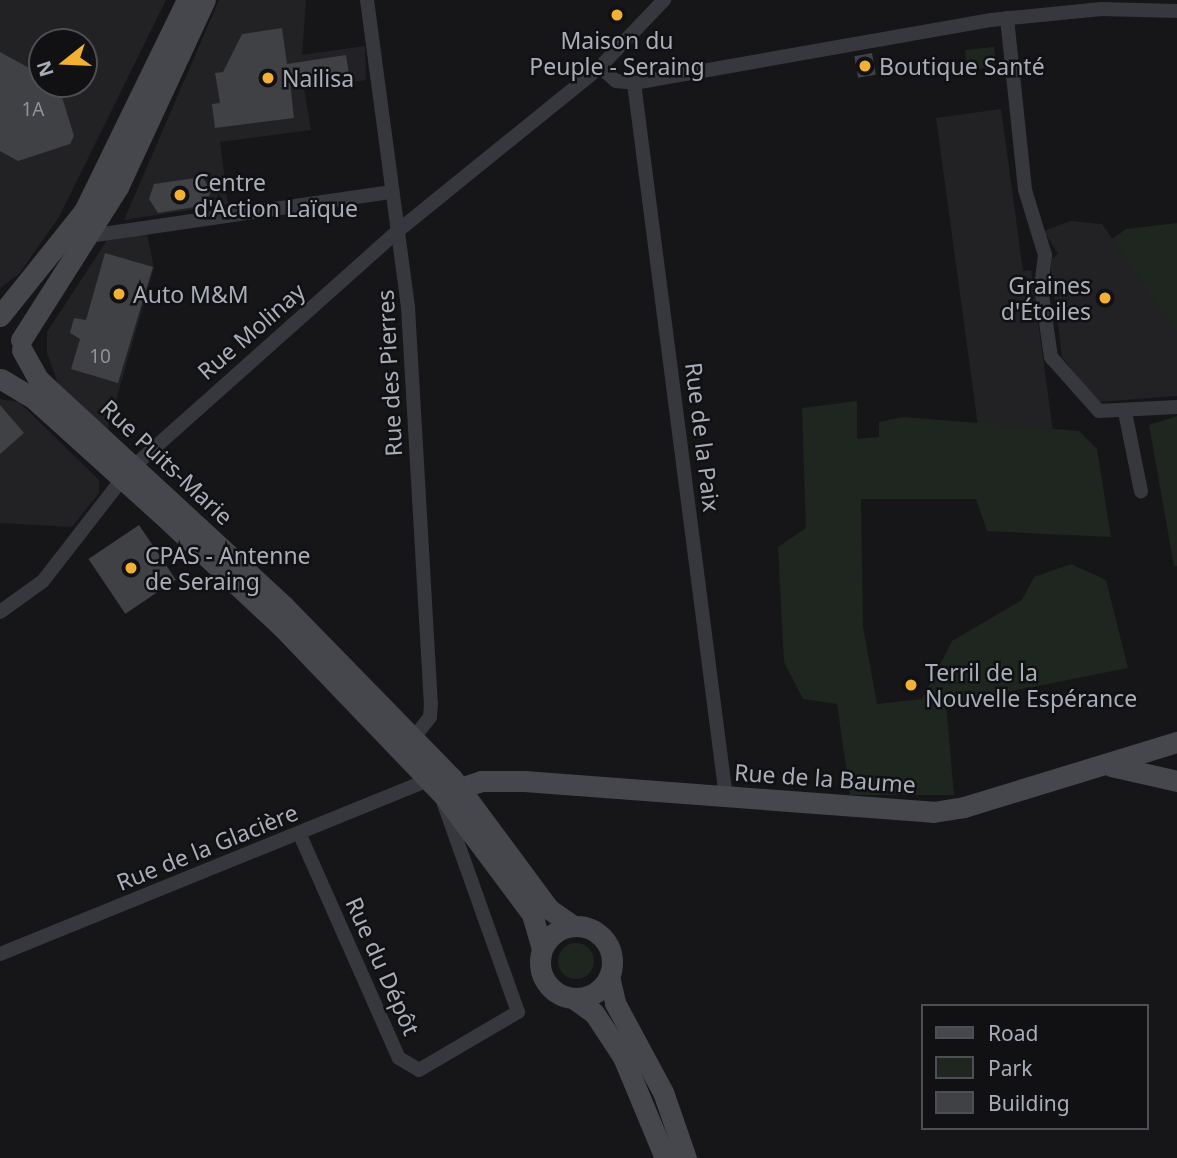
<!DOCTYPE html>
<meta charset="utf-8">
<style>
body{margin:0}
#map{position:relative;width:1177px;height:1158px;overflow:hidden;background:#161618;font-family:"Noto Sans",sans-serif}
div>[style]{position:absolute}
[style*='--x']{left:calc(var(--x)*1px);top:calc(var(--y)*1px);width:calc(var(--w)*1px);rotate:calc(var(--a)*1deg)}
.built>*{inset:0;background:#222225}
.green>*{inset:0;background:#1e261f;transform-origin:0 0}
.round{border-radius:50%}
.building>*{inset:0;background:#404145;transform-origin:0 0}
.street>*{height:14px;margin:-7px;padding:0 7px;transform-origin:7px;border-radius:7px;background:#37383d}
.secondary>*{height:21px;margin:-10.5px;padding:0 10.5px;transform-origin:10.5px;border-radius:10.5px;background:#45474d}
.secondary>.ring{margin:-10.5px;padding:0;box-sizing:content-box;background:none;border:21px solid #45474d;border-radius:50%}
.dots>*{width:19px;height:19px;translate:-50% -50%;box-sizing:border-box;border:4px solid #111113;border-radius:50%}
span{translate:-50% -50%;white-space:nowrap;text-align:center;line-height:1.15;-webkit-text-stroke:5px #111113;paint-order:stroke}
.number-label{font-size:19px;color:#8e929b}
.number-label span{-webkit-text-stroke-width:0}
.poi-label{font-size:23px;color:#a8adb8}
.left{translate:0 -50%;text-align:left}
.right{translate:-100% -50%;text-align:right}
.street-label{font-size:23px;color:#a8adb8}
.legend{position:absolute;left:921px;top:1004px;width:228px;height:126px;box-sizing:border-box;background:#111113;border:2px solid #4d4f55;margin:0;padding:9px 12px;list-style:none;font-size:21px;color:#a8adb8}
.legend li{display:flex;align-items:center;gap:14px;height:35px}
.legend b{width:35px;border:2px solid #4d4f55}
.north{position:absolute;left:28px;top:28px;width:70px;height:70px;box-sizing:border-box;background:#111113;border:2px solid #4d4f55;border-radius:50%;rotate:252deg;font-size:19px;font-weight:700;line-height:28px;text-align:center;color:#a8adb8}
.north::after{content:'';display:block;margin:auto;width:24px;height:32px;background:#f2b134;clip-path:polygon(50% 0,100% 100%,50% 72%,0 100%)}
</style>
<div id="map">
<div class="built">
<div style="clip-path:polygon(evenodd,0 0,166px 0,59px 217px,19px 274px,0 288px,0 0,42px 42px,84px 42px,84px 84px,42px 84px,42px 42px)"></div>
<div style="clip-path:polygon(219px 0,306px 0,302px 55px,365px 46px,366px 80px,304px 89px,311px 130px,220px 142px,228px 204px,124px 220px)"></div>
<div style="clip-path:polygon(1001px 109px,1023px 271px,1031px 270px,1053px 431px,980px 441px,936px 118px)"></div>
<div style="clip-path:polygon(1070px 221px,1102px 224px,1177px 333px,1177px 396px,1098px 402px,1062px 357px,1050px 260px,1058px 254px,1044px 231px)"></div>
<div style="clip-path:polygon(147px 234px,154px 268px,106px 435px,62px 395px,47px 353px,47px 332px,107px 240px)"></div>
<div style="clip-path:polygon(0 399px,19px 402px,99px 480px,99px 493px,72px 527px,0 523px)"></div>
</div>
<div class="green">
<div style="left:994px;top:47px;width:20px;height:29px;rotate:84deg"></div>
<div style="clip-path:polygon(1177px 223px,1177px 334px,1112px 239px,1126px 229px)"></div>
<div style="clip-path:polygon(857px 401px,857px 439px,879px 437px,879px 422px,903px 417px,1079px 431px,1097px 449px,1111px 537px,987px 531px,976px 499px,861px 499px,863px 627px,877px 704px,922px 699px,952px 641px,1022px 600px,1034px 577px,1071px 564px,1106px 580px,1128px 668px,946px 704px,954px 795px,850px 795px,837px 704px,803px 699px,784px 662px,778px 547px,806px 528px,802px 408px)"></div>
<div style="clip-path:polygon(1177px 416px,1177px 566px,1174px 566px,1149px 425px)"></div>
<div class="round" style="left:558px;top:943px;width:36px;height:36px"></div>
</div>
<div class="building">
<div style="clip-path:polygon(282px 28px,287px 64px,346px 55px,349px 74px,290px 82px,294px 118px,215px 128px,212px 104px,220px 103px,215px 73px,223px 72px,242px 34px)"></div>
<div style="clip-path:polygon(0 52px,42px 75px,42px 84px,58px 84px,74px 136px,70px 144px,18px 161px,0 151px)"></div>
<div style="left:872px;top:53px;width:22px;height:18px;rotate:80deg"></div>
<div style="clip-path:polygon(202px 177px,211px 190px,206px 205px,158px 213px,149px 199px,154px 184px)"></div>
<div style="clip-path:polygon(105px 253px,153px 267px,118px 383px,71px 369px,80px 339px,70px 333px,74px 318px,86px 320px)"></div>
<div style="clip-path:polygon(0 405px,24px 433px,0 454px)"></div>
<div style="left:139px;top:525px;width:66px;height:61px;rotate:56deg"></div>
</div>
<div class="street">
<div style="--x:367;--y:0;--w:310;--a:82.4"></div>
<div style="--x:408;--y:307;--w:397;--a:86.7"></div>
<div style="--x:431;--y:703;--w:14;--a:94"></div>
<div style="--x:430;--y:717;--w:29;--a:128"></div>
<div style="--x:1007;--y:18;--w:173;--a:84"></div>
<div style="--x:1025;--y:190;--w:68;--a:72.9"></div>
<div style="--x:1045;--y:255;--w:32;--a:97"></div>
<div style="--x:1041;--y:287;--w:71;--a:81.9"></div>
<div style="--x:1051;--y:357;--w:72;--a:48.4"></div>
<div style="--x:1099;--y:411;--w:78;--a:-2.9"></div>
<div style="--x:600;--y:67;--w:21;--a:41"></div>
<div style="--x:616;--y:81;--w:18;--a:6"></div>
<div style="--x:634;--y:83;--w:363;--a:-10"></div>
<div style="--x:991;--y:20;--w:111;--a:-5.7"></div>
<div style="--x:1101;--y:9;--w:76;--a:1.5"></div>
<div style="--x:634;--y:83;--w:720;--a:82.66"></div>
<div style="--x:89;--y:236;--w:306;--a:-8.3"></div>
<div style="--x:1125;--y:412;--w:81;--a:78.6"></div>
<div style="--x:134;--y:466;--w:355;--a:-41.7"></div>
<div style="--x:399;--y:230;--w:259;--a:-39"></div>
<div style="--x:600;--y:67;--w:93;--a:-46.3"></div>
<div style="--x:0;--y:612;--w:53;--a:-35.8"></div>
<div style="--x:43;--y:581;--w:129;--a:-52.2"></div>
<div style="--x:300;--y:835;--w:244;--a:66.1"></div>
<div style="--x:399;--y:1058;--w:23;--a:31"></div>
<div style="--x:419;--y:1070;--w:115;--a:-30.4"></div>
<div style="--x:518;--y:1012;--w:221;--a:-109.6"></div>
<div style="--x:0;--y:954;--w:463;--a:-22.1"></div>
</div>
<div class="secondary">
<div style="--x:0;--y:316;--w:134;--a:-51.3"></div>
<div style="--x:84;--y:211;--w:235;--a:-64"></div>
<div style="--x:21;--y:340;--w:181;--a:-57.6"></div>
<div style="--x:118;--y:187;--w:206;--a:-65.1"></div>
<div style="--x:22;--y:350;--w:33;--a:61"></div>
<div style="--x:38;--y:379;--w:335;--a:42.7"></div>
<div style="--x:284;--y:606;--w:240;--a:45.7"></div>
<div style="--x:452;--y:778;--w:163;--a:53.5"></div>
<div style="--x:549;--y:909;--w:29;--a:35"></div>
<div style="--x:1;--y:379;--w:39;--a:31"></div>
<div style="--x:34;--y:399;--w:182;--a:42.1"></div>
<div style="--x:169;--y:521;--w:155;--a:43.2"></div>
<div style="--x:282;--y:627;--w:234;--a:46.2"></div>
<div style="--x:444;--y:796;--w:147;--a:53.3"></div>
<div style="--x:532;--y:914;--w:36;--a:74"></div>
<div style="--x:1111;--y:766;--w:68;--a:12.8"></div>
<div style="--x:460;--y:788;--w:22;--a:-18"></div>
<div style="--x:481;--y:781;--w:43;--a:0"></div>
<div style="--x:524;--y:781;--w:410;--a:4.3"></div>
<div style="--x:933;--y:812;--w:31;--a:-9"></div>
<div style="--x:964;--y:807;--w:223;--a:-17"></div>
<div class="ring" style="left:540px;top:926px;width:51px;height:51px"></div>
<div style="--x:609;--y:976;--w:28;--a:77"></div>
<div style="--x:615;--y:1003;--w:101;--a:61.7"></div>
<div style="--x:663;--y:1092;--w:70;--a:70.8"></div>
<div style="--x:573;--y:998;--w:26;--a:36"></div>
<div style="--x:594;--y:1013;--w:53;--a:56.6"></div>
<div style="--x:623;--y:1057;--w:109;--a:67.4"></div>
</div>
<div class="dots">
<div style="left:617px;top:15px;background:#f2b134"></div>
<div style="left:865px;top:66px;background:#f2b134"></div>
<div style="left:268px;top:78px;background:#f2b134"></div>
<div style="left:180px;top:195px;background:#f2b134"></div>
<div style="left:119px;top:294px;background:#f2b134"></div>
<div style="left:1105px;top:298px;background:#f2b134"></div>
<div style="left:131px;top:568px;background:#f2b134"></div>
<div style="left:911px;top:685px;background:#f2b134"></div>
</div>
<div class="number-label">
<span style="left:33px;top:110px">1A</span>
<span style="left:100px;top:357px">10</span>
</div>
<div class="poi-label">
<span style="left:617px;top:53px">Maison du<br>Peuple - Seraing</span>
<span class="left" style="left:879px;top:66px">Boutique Santé</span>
<span class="left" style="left:282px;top:78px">Nailisa</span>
<span class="left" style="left:194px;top:195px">Centre<br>d'Action Laïque</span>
<span class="right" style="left:1091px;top:298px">Graines<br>d'Étoiles</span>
<span class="left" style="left:133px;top:294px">Auto M&amp;M</span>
<span class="left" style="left:145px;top:568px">CPAS - Antenne<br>de Seraing</span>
<span class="left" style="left:925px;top:685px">Terril de la<br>Nouvelle Espérance</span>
</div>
<div class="street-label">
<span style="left:251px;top:331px;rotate:-41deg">Rue Molinay</span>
<span style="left:389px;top:373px;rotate:-93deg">Rue des Pierres</span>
<span style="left:703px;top:437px;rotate:83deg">Rue de la Paix</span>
<span style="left:167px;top:462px;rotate:43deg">Rue Puits-Marie</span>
<span style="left:825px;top:778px;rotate:4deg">Rue de la Baume</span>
<span style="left:207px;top:847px;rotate:-22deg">Rue de la Glacière</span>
<span style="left:383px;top:966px;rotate:66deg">Rue du Dépôt</span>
</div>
<ul class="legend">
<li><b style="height:9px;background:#45474d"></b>Road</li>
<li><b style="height:19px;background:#1e261f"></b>Park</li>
<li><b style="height:19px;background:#404145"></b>Building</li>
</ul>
<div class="north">N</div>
</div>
